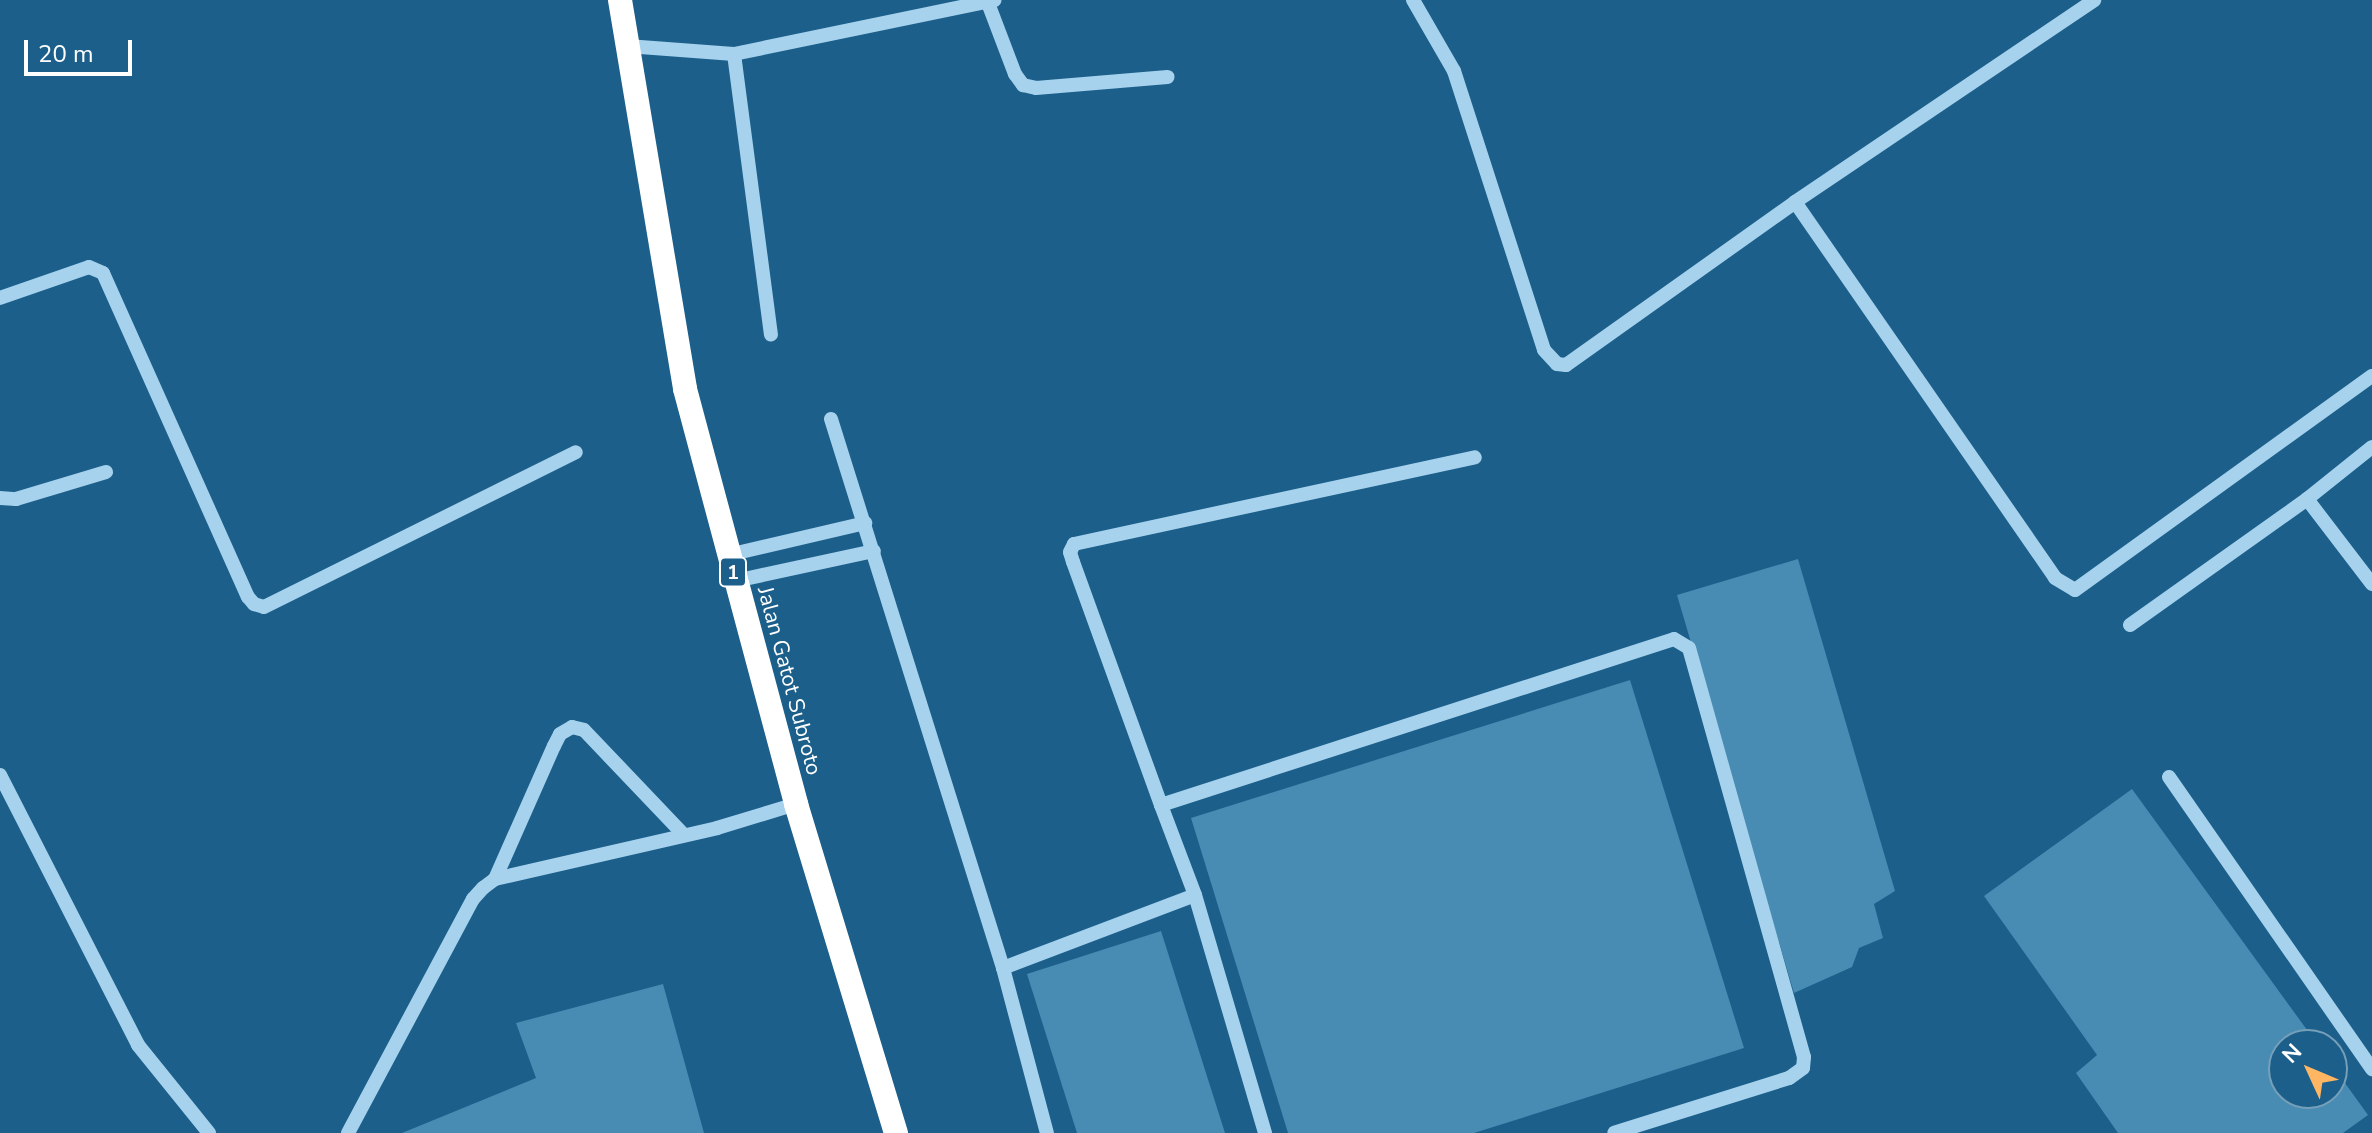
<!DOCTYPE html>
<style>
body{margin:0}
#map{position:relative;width:2372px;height:1133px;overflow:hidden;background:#1b5f8a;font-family:"Nunito Sans",sans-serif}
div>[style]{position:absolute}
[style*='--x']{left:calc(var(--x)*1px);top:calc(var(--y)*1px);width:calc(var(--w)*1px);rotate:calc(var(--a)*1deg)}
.building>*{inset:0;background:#488cb4}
.minor>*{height:14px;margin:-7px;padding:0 7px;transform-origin:7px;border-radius:7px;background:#a6d2ed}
.highway>*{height:24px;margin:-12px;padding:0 12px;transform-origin:12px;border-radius:12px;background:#fff}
span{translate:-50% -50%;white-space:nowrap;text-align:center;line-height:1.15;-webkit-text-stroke:6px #1b5f8a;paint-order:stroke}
.shield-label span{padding:2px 6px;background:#1b5f8a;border:2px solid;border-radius:6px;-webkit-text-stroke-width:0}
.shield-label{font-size:20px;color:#fff;font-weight:700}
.street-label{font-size:22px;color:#fff}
.north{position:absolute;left:2268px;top:1029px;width:80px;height:80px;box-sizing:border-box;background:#1b5f8a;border:2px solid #769fb9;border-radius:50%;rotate:314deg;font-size:22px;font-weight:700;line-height:32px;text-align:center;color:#fff}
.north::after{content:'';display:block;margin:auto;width:28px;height:36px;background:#feb663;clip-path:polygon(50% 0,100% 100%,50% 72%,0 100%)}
.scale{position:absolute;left:24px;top:40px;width:108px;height:36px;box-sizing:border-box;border:4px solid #fff;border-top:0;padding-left:10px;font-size:24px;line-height:28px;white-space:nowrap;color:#fff;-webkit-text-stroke:6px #1b5f8a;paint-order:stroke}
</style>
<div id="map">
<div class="building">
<div style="clip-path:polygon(1798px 559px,1895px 891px,1874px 904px,1883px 938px,1859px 948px,1852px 967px,1794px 993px,1677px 595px)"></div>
<div style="clip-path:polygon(1630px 680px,1744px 1048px,1474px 1133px,1288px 1133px,1191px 818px)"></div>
<div style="clip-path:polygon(2132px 789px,2318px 1045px,2284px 1045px,2284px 1093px,2332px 1093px,2332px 1065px,2368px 1115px,2343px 1133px,2118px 1133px,2076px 1073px,2097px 1055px,1984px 896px)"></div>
<div style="clip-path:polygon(1161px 931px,1225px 1133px,1077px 1133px,1027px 974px)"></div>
<div style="clip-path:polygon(663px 984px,704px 1133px,402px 1133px,536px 1078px,516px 1023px)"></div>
</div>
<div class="minor">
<div style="--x:1413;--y:0;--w:82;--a:60"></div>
<div style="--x:1454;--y:71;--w:293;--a:72.1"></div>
<div style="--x:1544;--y:350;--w:19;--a:47"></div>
<div style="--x:1557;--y:364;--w:9;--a:6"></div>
<div style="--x:1566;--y:365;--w:281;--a:-35.4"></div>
<div style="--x:1795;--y:202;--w:361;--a:-34"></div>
<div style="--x:988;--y:3;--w:76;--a:69.2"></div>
<div style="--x:1015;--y:74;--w:14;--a:54"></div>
<div style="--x:1023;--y:85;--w:13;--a:13"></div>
<div style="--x:1036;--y:88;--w:132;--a:-4.8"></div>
<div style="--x:627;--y:46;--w:107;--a:4.3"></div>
<div style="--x:734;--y:54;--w:266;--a:-11.7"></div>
<div style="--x:734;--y:54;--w:283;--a:82.5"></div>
<div style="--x:1795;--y:202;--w:457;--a:55.3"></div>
<div style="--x:2055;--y:578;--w:23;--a:31"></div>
<div style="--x:2075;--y:590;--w:366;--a:-35.8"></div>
<div style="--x:0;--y:298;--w:94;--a:-19.2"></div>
<div style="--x:89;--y:267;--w:15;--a:23"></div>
<div style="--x:103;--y:273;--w:355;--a:65.9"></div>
<div style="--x:248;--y:597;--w:9;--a:49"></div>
<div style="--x:254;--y:604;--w:10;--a:17"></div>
<div style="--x:264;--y:607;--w:348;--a:-26.4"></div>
<div style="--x:831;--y:419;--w:575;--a:72.6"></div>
<div style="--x:1003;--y:968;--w:171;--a:75.1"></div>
<div style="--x:2372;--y:447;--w:83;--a:141.3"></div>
<div style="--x:2307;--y:499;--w:107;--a:52.6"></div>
<div style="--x:0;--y:498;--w:16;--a:4"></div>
<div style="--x:16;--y:499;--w:94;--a:-16.7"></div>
<div style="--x:728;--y:555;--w:141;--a:-13.1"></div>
<div style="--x:735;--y:581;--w:142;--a:-12.2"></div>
<div style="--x:2130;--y:625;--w:217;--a:-35.4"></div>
<div style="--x:0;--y:775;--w:303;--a:62.9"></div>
<div style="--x:138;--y:1045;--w:113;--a:51.1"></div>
<div style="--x:2169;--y:777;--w:356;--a:55.2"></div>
<div style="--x:1161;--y:805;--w:258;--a:-109.9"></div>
<div style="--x:1073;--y:562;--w:10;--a:-107"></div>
<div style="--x:1070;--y:552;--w:9;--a:-63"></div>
<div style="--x:1074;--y:544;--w:410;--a:-12.2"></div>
<div style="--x:495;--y:879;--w:145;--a:-66.1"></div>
<div style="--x:554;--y:746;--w:13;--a:-63"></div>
<div style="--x:560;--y:734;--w:14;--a:-30"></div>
<div style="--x:572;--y:727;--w:12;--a:14"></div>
<div style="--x:584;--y:730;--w:145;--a:46.4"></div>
<div style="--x:1195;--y:895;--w:248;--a:73.6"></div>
<div style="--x:1003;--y:968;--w:205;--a:-20.8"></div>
<div style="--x:1195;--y:895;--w:96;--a:-110.7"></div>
<div style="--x:1161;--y:805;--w:539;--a:-17.93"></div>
<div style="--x:1674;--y:639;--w:17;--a:31"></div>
<div style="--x:1689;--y:648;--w:425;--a:74.3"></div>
<div style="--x:1804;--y:1057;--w:11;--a:95"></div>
<div style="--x:1803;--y:1068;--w:17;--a:144"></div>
<div style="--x:1789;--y:1078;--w:183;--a:162.6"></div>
<div style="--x:348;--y:1133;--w:265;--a:-61.9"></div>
<div style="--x:473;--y:899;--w:15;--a:-48"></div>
<div style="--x:483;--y:888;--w:15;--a:-37"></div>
<div style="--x:495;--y:879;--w:228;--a:-12.9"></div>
<div style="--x:717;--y:828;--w:83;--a:-16.9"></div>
</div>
<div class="highway">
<div style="--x:620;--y:0;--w:394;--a:80.5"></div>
<div style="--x:685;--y:389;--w:430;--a:75"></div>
<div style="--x:796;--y:804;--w:344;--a:73.1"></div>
</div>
<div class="shield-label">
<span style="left:733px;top:572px">1</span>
</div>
<div class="street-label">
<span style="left:789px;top:681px;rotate:75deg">Jalan Gatot Subroto</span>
</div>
<div class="north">N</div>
<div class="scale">20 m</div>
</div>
